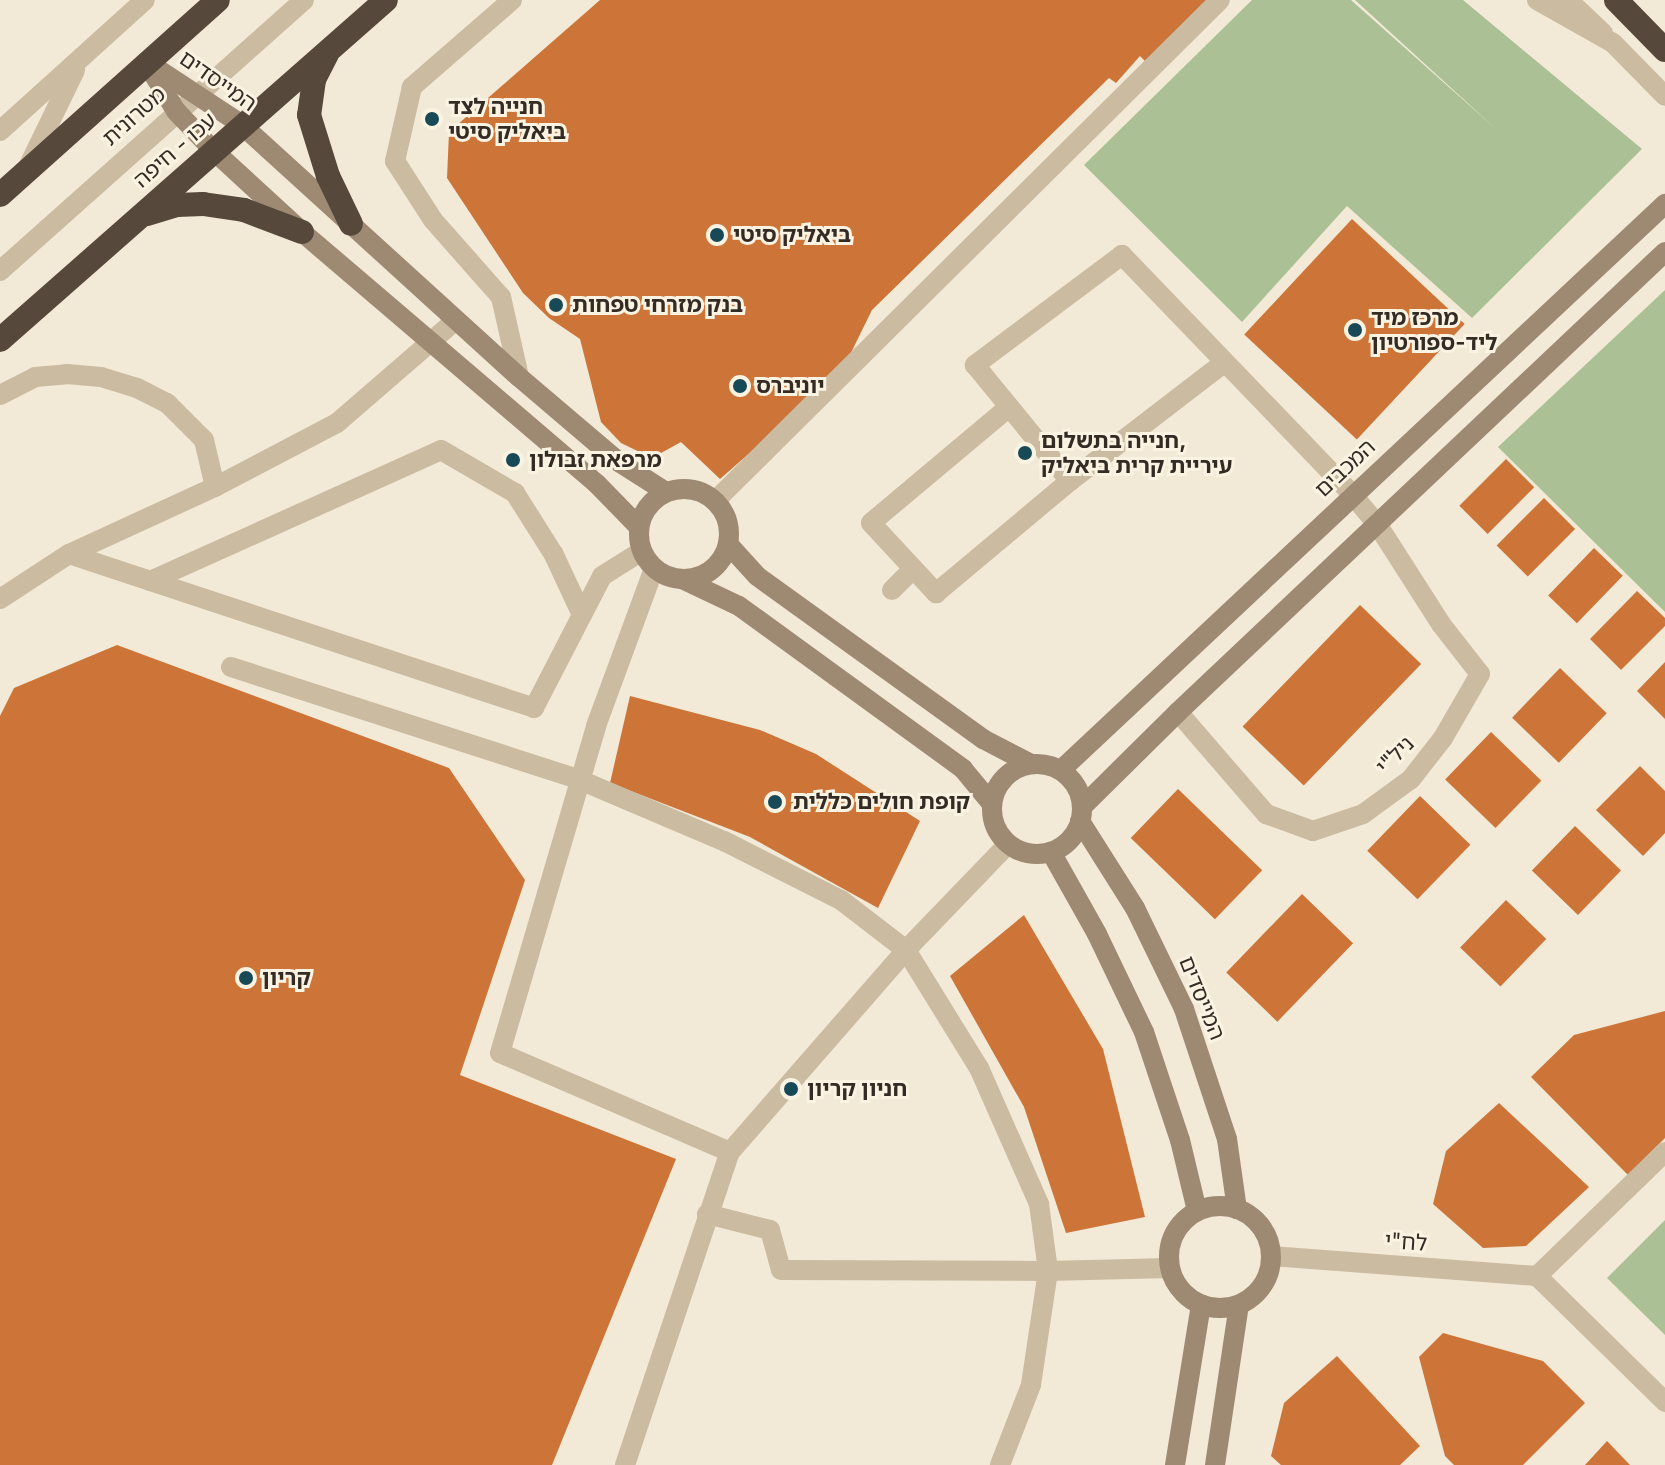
<!DOCTYPE html>
<meta charset="utf-8">
<style>
body{margin:0}
#map{position:relative;width:1665px;height:1465px;overflow:hidden;background:#f2e9d6;font-family:Inter,"Noto Sans Hebrew",sans-serif}
div>[style]{position:absolute}
[style*='--x']{left:calc(var(--x)*1px);top:calc(var(--y)*1px);width:calc(var(--w)*1px);rotate:calc(var(--a)*1deg)}
.green>*{inset:0;background:#abc195}
.building>*{inset:0;background:#cd7538;transform-origin:0 0}
.lane>*{height:20px;margin:-10px;padding:0 10px;transform-origin:10px;border-radius:10px;background:#cabba1}
.street>*{height:20px;margin:-10px;padding:0 10px;transform-origin:10px;border-radius:10px;background:#cabba1}
.secondary>*{height:20px;margin:-10px;padding:0 10px;transform-origin:10px;border-radius:10px;background:#9e8973}
.secondary>.ring{margin:-10px;padding:0;box-sizing:content-box;background:none;border:20px solid #9e8973;border-radius:50%}
.highway>*{height:24px;margin:-12px;padding:0 12px;transform-origin:12px;border-radius:12px;background:#56483b}
.dots>*{width:22px;height:22px;translate:-50% -50%;box-sizing:border-box;border:4px solid #faf3e2;border-radius:50%}
span{translate:-50% -50%;white-space:nowrap;text-align:center;line-height:1.15;-webkit-text-stroke:6px #faf3e2;paint-order:stroke}
.street-label{font-size:22px;color:#342c24}
.poi-label{font-size:22px;color:#342c24;font-weight:700}
.left{translate:0 -50%;text-align:left}
</style>
<div id="map">
<div class="green">
<div style="clip-path:polygon(1252px 0,1351px 0,1496px 129px,1355px 0,1463px 0,1642px 149px,1472px 318px,1347px 206px,1242px 322px,1084px 165px)"></div>
<div style="clip-path:polygon(1665px 290px,1665px 612px,1498px 447px)"></div>
<div style="clip-path:polygon(1665px 1220px,1665px 1335px,1607px 1278px)"></div>
</div>
<div class="building">
<div style="clip-path:polygon(600px 0,1208px 0,1145px 61px,1140px 56px,1116px 83px,1109px 78px,872px 310px,841px 373px,720px 479px,681px 442px,652px 458px,621px 443px,601px 422px,580px 339px,549px 318px,523px 293px,447px 178px,449px 132px)"></div>
<div style="left:1352px;top:219px;width:154px;height:158px;rotate:43deg"></div>
<div style="left:1506px;top:459px;width:40px;height:66px;rotate:45deg"></div>
<div style="left:1544px;top:498px;width:44px;height:67px;rotate:45deg"></div>
<div style="left:1594px;top:548px;width:40px;height:66px;rotate:44deg"></div>
<div style="clip-path:polygon(1637px 591px,1665px 618px,1665px 626px,1621px 670px,1590px 639px)"></div>
<div style="left:1360px;top:605px;width:85px;height:169px;rotate:44deg"></div>
<div style="clip-path:polygon(117px 645px,449px 768px,525px 880px,460px 1075px,676px 1159px,552px 1465px,0 1465px,0 716px,14px 688px)"></div>
<div style="clip-path:polygon(1665px 662px,1665px 719px,1637px 691px)"></div>
<div style="left:1560px;top:668px;width:65px;height:69px;rotate:44deg"></div>
<div style="clip-path:polygon(630px 696px,760px 730px,816px 754px,920px 821px,878px 908px,750px 837px,610px 783px)"></div>
<div style="left:1491px;top:732px;width:70px;height:66px;rotate:44deg"></div>
<div style="clip-path:polygon(1640px 766px,1665px 791px,1665px 833px,1643px 856px,1596px 810px)"></div>
<div style="left:1178px;top:789px;width:117px;height:68px;rotate:44deg"></div>
<div style="left:1420px;top:796px;width:70px;height:76px;rotate:44deg"></div>
<div style="left:1575px;top:826px;width:64px;height:62px;rotate:44deg"></div>
<div style="left:1302px;top:894px;width:71px;height:109px;rotate:44deg"></div>
<div style="left:1506px;top:900px;width:56px;height:66px;rotate:44deg"></div>
<div style="clip-path:polygon(1024px 915px,1103px 1049px,1145px 1217px,1066px 1233px,1024px 1107px,950px 976px)"></div>
<div style="clip-path:polygon(1665px 1011px,1665px 1138px,1628px 1175px,1531px 1077px,1574px 1035px)"></div>
<div style="clip-path:polygon(1499px 1103px,1589px 1187px,1526px 1246px,1483px 1248px,1433px 1204px,1446px 1151px)"></div>
<div style="clip-path:polygon(1443px 1333px,1543px 1361px,1585px 1403px,1523px 1465px,1454px 1465px,1445px 1456px,1419px 1357px)"></div>
<div style="clip-path:polygon(1337px 1356px,1420px 1446px,1400px 1465px,1281px 1465px,1271px 1456px,1284px 1403px)"></div>
<div style="clip-path:polygon(1607px 1441px,1630px 1465px,1585px 1465px)"></div>
</div>
<div class="lane">
<div style="--x:512;--y:0;--w:133;--a:139"></div>
<div style="--x:412;--y:87;--w:76;--a:102.9"></div>
<div style="--x:395;--y:161;--w:70;--a:57.2"></div>
<div style="--x:433;--y:220;--w:103;--a:48.6"></div>
<div style="--x:501;--y:297;--w:82;--a:77.3"></div>
<div style="--x:1568;--y:0;--w:48;--a:43.3"></div>
<div style="--x:0;--y:131;--w:195;--a:-42.1"></div>
<div style="--x:28;--y:167;--w:108;--a:-64.1"></div>
<div style="--x:0;--y:271;--w:407;--a:-41.7"></div>
<div style="--x:0;--y:395;--w:39;--a:-27"></div>
<div style="--x:35;--y:377;--w:32;--a:-5"></div>
<div style="--x:67;--y:374;--w:34;--a:5"></div>
<div style="--x:101;--y:377;--w:38;--a:17"></div>
<div style="--x:137;--y:388;--w:34;--a:27"></div>
<div style="--x:167;--y:403;--w:52;--a:45"></div>
<div style="--x:204;--y:440;--w:48;--a:76.8"></div>
<div style="--x:69;--y:554;--w:490;--a:18.3"></div>
<div style="--x:534;--y:708;--w:148;--a:-62.7"></div>
<div style="--x:602;--y:576;--w:47;--a:-32"></div>
<div style="--x:150;--y:581;--w:319;--a:-24.2"></div>
<div style="--x:441;--y:450;--w:86;--a:30.2"></div>
<div style="--x:515;--y:493;--w:73;--a:57.8"></div>
<div style="--x:554;--y:555;--w:66;--a:65"></div>
<div style="--x:0;--y:599;--w:82;--a:-33.1"></div>
<div style="--x:69;--y:554;--w:161;--a:-24.7"></div>
<div style="--x:215;--y:487;--w:138;--a:-27.7"></div>
<div style="--x:337;--y:423;--w:157;--a:-40.9"></div>
<div style="--x:231;--y:667;--w:367;--a:17.9"></div>
<div style="--x:580;--y:780;--w:156;--a:23"></div>
<div style="--x:724;--y:841;--w:131;--a:26.8"></div>
<div style="--x:841;--y:900;--w:82;--a:37.6"></div>
<div style="--x:906;--y:950;--w:139;--a:58.3"></div>
<div style="--x:979;--y:1068;--w:149;--a:66.2"></div>
<div style="--x:1039;--y:1204;--w:68;--a:82.3"></div>
<div style="--x:1048;--y:1271;--w:122;--a:-1.4"></div>
<div style="--x:730;--y:1152;--w:268;--a:-48.9"></div>
<div style="--x:906;--y:950;--w:147;--a:-46.1"></div>
<div style="--x:707;--y:1214;--w:65;--a:14.3"></div>
<div style="--x:770;--y:1230;--w:41;--a:74.6"></div>
<div style="--x:781;--y:1270;--w:267;--a:0.2"></div>
<div style="--x:1048;--y:1271;--w:115;--a:98.5"></div>
<div style="--x:1031;--y:1385;--w:86;--a:111.2"></div>
<div style="--x:625;--y:1465;--w:330;--a:-71.5"></div>
<div style="--x:730;--y:1152;--w:250;--a:-156.7"></div>
<div style="--x:500;--y:1053;--w:341;--a:-73.6"></div>
<div style="--x:596;--y:726;--w:168;--a:-69.8"></div>
</div>
<div class="street">
<div style="--x:142;--y:0;--w:1;--a:45"></div>
<div style="--x:1537;--y:0;--w:87;--a:29.5"></div>
<div style="--x:1613;--y:43;--w:74;--a:45.5"></div>
<div style="--x:1009;--y:407;--w:180;--a:140"></div>
<div style="--x:871;--y:523;--w:96;--a:47.1"></div>
<div style="--x:936;--y:593;--w:175;--a:-39.9"></div>
<div style="--x:715;--y:501;--w:711;--a:-44.77"></div>
<div style="--x:892;--y:590;--w:30;--a:-45"></div>
<div style="--x:1178;--y:712;--w:135;--a:49.2"></div>
<div style="--x:1266;--y:814;--w:50;--a:19.9"></div>
<div style="--x:1313;--y:831;--w:53;--a:-18.8"></div>
<div style="--x:1363;--y:814;--w:59;--a:-36.1"></div>
<div style="--x:1411;--y:779;--w:52;--a:-52"></div>
<div style="--x:1443;--y:738;--w:74;--a:-60"></div>
<div style="--x:1480;--y:674;--w:63;--a:-128"></div>
<div style="--x:1441;--y:624;--w:119;--a:-122.6"></div>
<div style="--x:1377;--y:524;--w:39;--a:-130"></div>
<div style="--x:1352;--y:494;--w:332;--a:-133.9"></div>
<div style="--x:1122;--y:255;--w:184;--a:143.2"></div>
<div style="--x:975;--y:365;--w:150;--a:50.7"></div>
<div style="--x:1070;--y:481;--w:195;--a:-37.5"></div>
<div style="--x:1665;--y:1152;--w:178;--a:135.9"></div>
<div style="--x:1537;--y:1276;--w:180;--a:44.5"></div>
<div style="--x:1271;--y:1256;--w:267;--a:4.3"></div>
</div>
<div class="secondary">
<div style="--x:146;--y:62;--w:57;--a:58.5"></div>
<div style="--x:176;--y:111;--w:55;--a:46.5"></div>
<div style="--x:214;--y:151;--w:120;--a:42.6"></div>
<div style="--x:302;--y:232;--w:388;--a:40.5"></div>
<div style="--x:597;--y:484;--w:60;--a:45.7"></div>
<div style="--x:150;--y:64;--w:110;--a:33.5"></div>
<div style="--x:242;--y:125;--w:374;--a:42.3"></div>
<div style="--x:519;--y:377;--w:131;--a:40.4"></div>
<div style="--x:619;--y:462;--w:56;--a:32.6"></div>
<div class="ring" style="left:639px;top:489px;width:70px;height:70px"></div>
<div style="--x:728;--y:544;--w:43;--a:47.8"></div>
<div style="--x:757;--y:576;--w:279;--a:35.8"></div>
<div style="--x:983;--y:739;--w:54;--a:27.5"></div>
<div style="--x:682;--y:579;--w:63;--a:25.3"></div>
<div style="--x:739;--y:606;--w:277;--a:36"></div>
<div style="--x:963;--y:769;--w:45;--a:50.4"></div>
<div class="ring" style="left:992px;top:764px;width:70px;height:70px"></div>
<div style="--x:1061;--y:770;--w:828;--a:-43.14"></div>
<div style="--x:1082;--y:807;--w:135;--a:-44.7"></div>
<div style="--x:1178;--y:712;--w:670;--a:-43.37"></div>
<div style="--x:1080;--y:821;--w:103;--a:57.7"></div>
<div style="--x:1135;--y:908;--w:112;--a:64.1"></div>
<div style="--x:1184;--y:1009;--w:137;--a:71.7"></div>
<div style="--x:1227;--y:1139;--w:71;--a:81.9"></div>
<div style="--x:1051;--y:852;--w:94;--a:60.7"></div>
<div style="--x:1097;--y:934;--w:109;--a:64.4"></div>
<div style="--x:1144;--y:1032;--w:114;--a:71.6"></div>
<div style="--x:1180;--y:1140;--w:73;--a:76.5"></div>
<div class="ring" style="left:1169px;top:1206px;width:82px;height:82px"></div>
<div style="--x:1175;--y:1465;--w:163;--a:-80.8"></div>
<div style="--x:1215;--y:1465;--w:162;--a:-81.5"></div>
</div>
<div class="highway">
<div style="--x:1616;--y:0;--w:70;--a:45.6"></div>
<div style="--x:327;--y:54;--w:29;--a:117"></div>
<div style="--x:314;--y:80;--w:35;--a:98"></div>
<div style="--x:309;--y:115;--w:64;--a:72.7"></div>
<div style="--x:328;--y:176;--w:53;--a:64.4"></div>
<div style="--x:0;--y:195;--w:292;--a:-41.8"></div>
<div style="--x:147;--y:214;--w:31;--a:-17"></div>
<div style="--x:177;--y:205;--w:26;--a:-2"></div>
<div style="--x:203;--y:204;--w:41;--a:8.3"></div>
<div style="--x:244;--y:210;--w:62;--a:20.8"></div>
<div style="--x:0;--y:340;--w:514;--a:-41.37"></div>
</div>
<div class="dots">
<div style="left:432px;top:119px;background:#184957"></div>
<div style="left:717px;top:235px;background:#184957"></div>
<div style="left:556px;top:305px;background:#184957"></div>
<div style="left:1355px;top:330px;background:#184957"></div>
<div style="left:740px;top:386px;background:#184957"></div>
<div style="left:1025px;top:453px;background:#184957"></div>
<div style="left:513px;top:460px;background:#184957"></div>
<div style="left:775px;top:802px;background:#184957"></div>
<div style="left:246px;top:978px;background:#184957"></div>
<div style="left:791px;top:1089px;background:#184957"></div>
</div>
<div class="street-label">
<span style="left:218px;top:81px;rotate:35deg">המייסדים</span>
<span style="left:134px;top:116px;rotate:-42deg">מטרונית</span>
<span style="left:175px;top:150px;rotate:-41deg">עכו - חיפה</span>
<span style="left:1345px;top:468px;rotate:-43deg">המכבים</span>
<span style="left:1395px;top:755px;rotate:-45deg">ניל"י</span>
<span style="left:1202px;top:998px;rotate:68deg">המייסדים</span>
<span style="left:1406px;top:1242px;rotate:4deg">לח"י</span>
</div>
<div class="poi-label">
<span class="left" style="left:448px;top:119px">חנייה לצד<br>ביאליק סיטי</span>
<span class="left" style="left:733px;top:235px">ביאליק סיטי</span>
<span class="left" style="left:572px;top:305px">בנק מזרחי טפחות</span>
<span class="left" style="left:1371px;top:330px">מרכז מיד<br>ליד-ספורטיון</span>
<span class="left" style="left:756px;top:386px">יוניברס</span>
<span class="left" style="left:1041px;top:453px">חנייה בתשלום,<br>עיריית קרית ביאליק</span>
<span class="left" style="left:529px;top:460px">מרפאת זבולון</span>
<span class="left" style="left:793px;top:802px">קופת חולים כללית</span>
<span class="left" style="left:262px;top:978px">קריון</span>
<span class="left" style="left:807px;top:1089px">חניון קריון</span>
</div>
</div>
